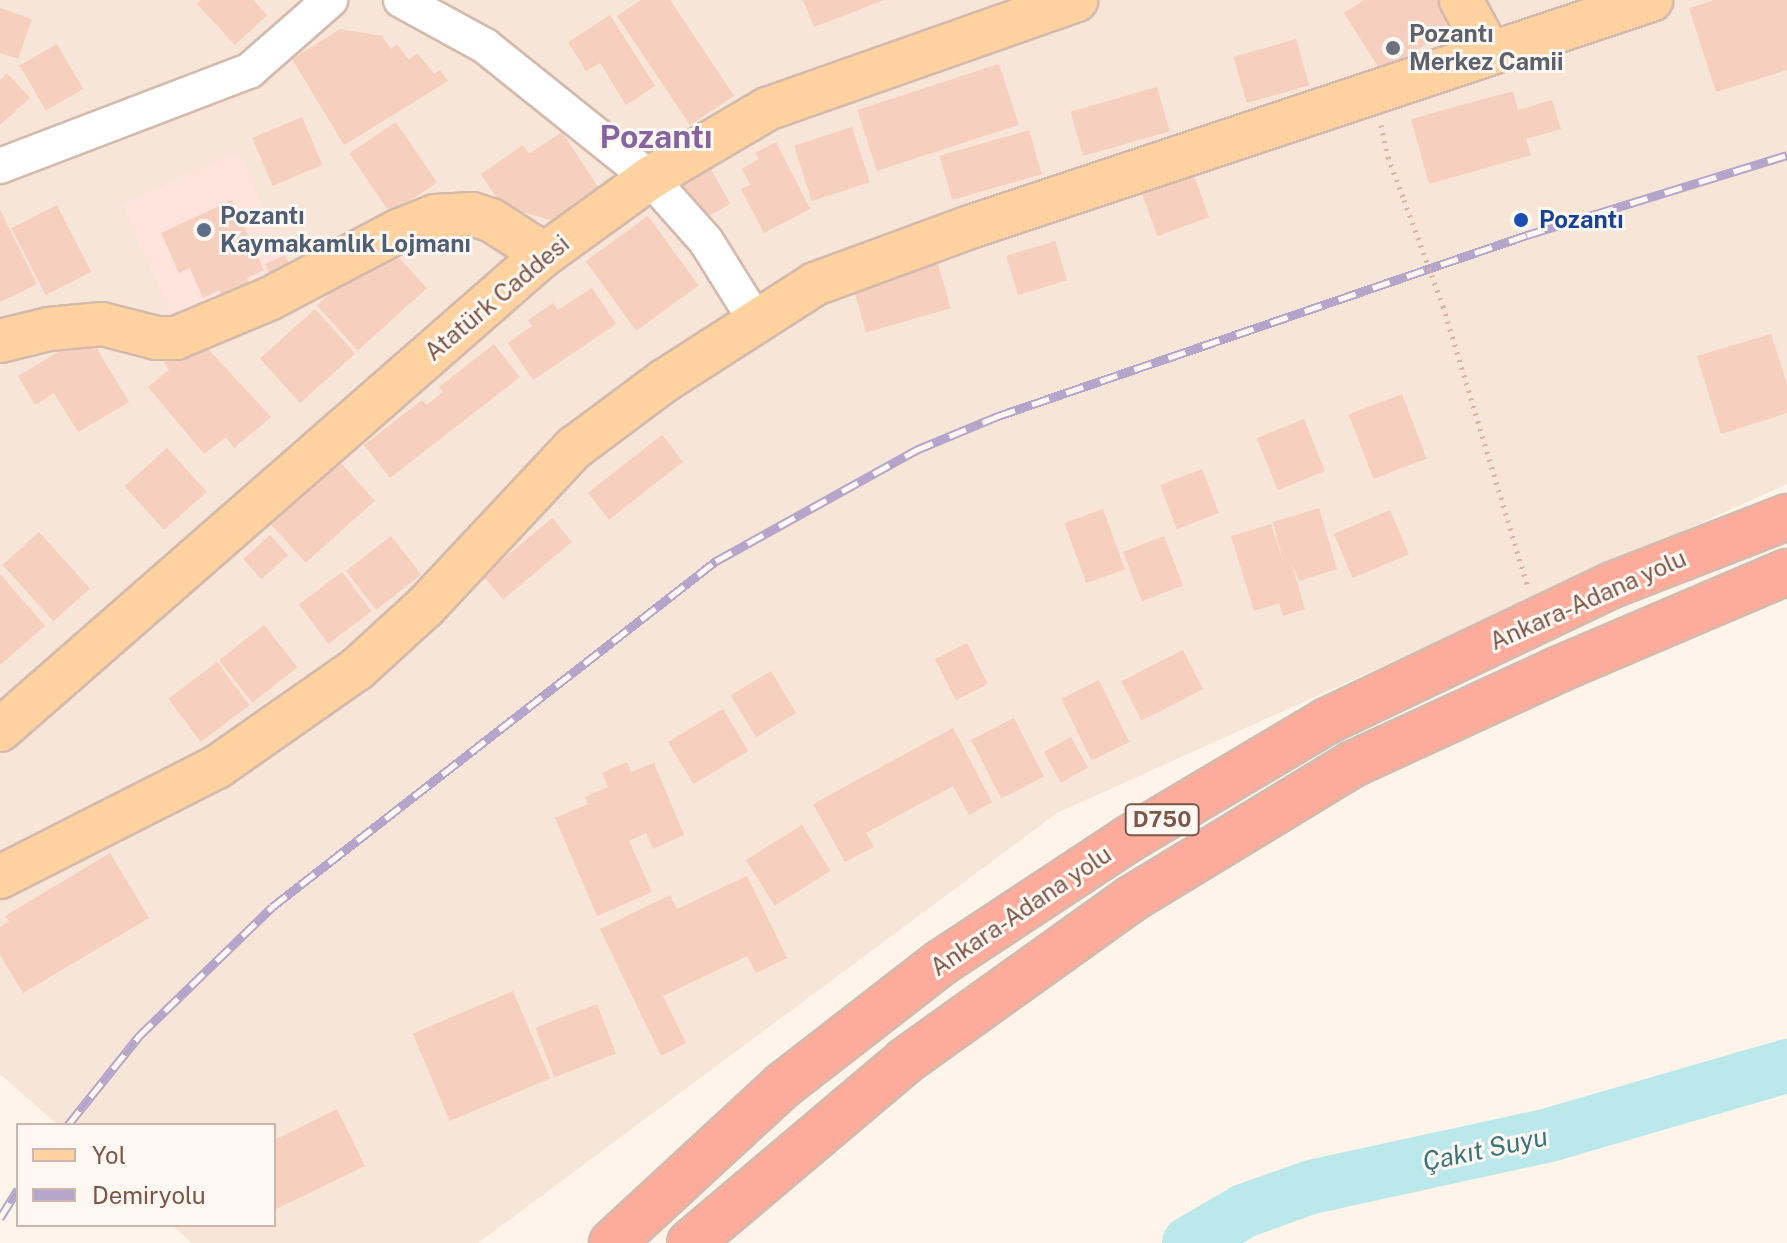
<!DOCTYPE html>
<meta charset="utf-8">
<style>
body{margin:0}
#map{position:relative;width:1787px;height:1243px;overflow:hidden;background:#fef4e9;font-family:"Public Sans",sans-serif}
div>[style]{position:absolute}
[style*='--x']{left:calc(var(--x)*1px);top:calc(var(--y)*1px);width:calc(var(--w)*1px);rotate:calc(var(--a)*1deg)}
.residential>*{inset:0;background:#f7e5d7}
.commercial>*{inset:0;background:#ffe4dd;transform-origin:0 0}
.river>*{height:54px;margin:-27px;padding:0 27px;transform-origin:27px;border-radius:27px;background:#bbe9eb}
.building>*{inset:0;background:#f7cfbe;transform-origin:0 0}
.path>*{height:5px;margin-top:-2.5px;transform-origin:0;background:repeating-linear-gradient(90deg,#ddb2a0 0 2px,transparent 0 8px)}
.roads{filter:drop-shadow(2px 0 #d3baad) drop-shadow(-2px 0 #d3baad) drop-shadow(0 2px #d3baad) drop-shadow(0 -2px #d3baad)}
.minor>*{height:34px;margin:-17px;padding:0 17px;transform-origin:17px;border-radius:17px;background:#fff}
.major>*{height:42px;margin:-21px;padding:0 21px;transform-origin:21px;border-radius:21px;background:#ffd2a0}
.highway>*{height:44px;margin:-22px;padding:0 22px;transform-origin:22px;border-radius:22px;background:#fdab9b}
.rail>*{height:9px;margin-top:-4.5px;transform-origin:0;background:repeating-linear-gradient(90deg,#fff8f2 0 18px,#b6a5cb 0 36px);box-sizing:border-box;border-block:2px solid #b6a5cb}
.path-bridge>*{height:5px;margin-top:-2.5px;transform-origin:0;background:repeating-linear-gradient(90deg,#ddb2a0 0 2px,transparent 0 8px)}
.dots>*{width:22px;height:22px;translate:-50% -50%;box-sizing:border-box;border:4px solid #fff8f2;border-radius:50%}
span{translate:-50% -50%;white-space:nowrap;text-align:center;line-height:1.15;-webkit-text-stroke:6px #fff8f2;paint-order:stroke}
.shield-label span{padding:2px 6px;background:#fff8f2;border:2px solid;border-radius:6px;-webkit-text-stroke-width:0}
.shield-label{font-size:22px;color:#7d5649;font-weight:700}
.worship-label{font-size:24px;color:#5b616d;font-weight:700}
.left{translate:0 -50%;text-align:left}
.service-label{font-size:24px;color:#4e5e75;font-weight:700}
.transit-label{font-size:24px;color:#164399;font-weight:700}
.street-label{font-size:24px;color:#7d5649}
.water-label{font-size:26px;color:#38767b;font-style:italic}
.district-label{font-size:32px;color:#86659f;font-weight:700}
.legend{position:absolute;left:16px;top:1123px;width:260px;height:104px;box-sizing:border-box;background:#fff8f2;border:2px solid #cbb7ae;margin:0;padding:10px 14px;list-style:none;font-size:24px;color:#7d5649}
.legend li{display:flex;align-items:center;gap:16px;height:40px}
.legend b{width:40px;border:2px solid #cbb7ae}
</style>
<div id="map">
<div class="residential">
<div style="clip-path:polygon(0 0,1787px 0,1787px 484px,1057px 813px,478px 1243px,192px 1243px,172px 1225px,274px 1225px,274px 1125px,58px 1125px,0 1074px)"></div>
</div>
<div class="commercial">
<div style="left:239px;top:152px;width:134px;height:128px;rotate:66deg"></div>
</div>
<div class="river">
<div style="--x:1189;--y:1243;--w:64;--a:-30.2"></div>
<div style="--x:1244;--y:1211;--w:71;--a:-19.7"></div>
<div style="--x:1311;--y:1187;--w:244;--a:-12.3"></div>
<div style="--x:1549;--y:1135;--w:248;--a:-16.2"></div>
</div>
<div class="building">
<div style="clip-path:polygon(201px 0,253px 0,267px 15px,235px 45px,197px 4px)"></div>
<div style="clip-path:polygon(641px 0,670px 0,734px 96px,690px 125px,617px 16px)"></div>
<div style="clip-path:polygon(803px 0,884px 0,814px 27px)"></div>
<div style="clip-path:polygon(1364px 0,1444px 0,1458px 23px,1382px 73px,1344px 13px)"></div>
<div style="clip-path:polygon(1714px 0,1787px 0,1787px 70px,1716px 92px,1689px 8px)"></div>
<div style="clip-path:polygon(0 8px,32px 19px,18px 59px,0 53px)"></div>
<div style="clip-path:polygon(610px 15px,655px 86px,626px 105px,600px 63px,586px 71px,568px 42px)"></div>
<div style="clip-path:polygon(340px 29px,382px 36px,391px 49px,397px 44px,409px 60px,417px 53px,434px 74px,440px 70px,448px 81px,344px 145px,292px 59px)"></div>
<div style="left:1296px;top:39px;width:48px;height:65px;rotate:74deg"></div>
<div style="left:57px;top:44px;width:52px;height:43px;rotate:60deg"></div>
<div style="left:999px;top:64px;width:64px;height:149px;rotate:72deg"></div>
<div style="clip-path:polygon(7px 73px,30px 98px,0 125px,0 80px)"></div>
<div style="left:1157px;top:87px;width:46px;height:90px;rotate:74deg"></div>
<div style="clip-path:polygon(1513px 91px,1518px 110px,1552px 100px,1561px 129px,1526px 139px,1531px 155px,1429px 184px,1411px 119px)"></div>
<div style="left:302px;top:117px;width:52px;height:54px;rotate:67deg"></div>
<div style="left:396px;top:122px;width:73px;height:56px;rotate:56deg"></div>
<div style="left:852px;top:127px;width:58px;height:61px;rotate:72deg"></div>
<div style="left:1029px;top:130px;width:46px;height:93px;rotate:74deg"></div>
<div style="clip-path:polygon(562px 132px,600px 190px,567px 225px,502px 206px,481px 174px,523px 145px,529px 154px)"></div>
<div style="clip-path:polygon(776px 142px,810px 209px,764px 233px,741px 189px,750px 185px,742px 169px,759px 159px,755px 153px)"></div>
<div style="left:707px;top:162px;width:48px;height:34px;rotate:61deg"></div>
<div style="left:1193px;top:173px;width:47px;height:55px;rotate:70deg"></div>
<div style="clip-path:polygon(232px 200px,264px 270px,247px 278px,252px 287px,223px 300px,219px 290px,203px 298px,190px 268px,179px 273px,161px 233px)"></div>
<div style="left:57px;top:205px;width:75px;height:51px;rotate:63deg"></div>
<div style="clip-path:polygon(0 210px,37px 284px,0 302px)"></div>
<div style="left:648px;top:216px;width:86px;height:77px;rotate:54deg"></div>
<div style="left:1055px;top:241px;width:41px;height:51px;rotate:73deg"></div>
<div style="left:386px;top:243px;width:61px;height:93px;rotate:48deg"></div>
<div style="left:285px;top:255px;width:21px;height:22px;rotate:65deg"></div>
<div style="left:938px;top:264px;width:46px;height:88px;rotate:74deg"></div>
<div style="clip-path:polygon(592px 288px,616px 324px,533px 380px,508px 343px,532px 326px,528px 320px,553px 303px,558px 310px)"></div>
<div style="left:315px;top:309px;width:60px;height:74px;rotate:48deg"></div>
<div style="clip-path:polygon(88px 334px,129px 402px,78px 432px,54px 393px,35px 405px,18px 376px)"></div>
<div style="clip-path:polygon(1771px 334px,1787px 384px,1787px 413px,1721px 434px,1697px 356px)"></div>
<div style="clip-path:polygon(198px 338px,271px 417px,234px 448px,226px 437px,204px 454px,148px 387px,169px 370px,164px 363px)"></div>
<div style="clip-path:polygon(494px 344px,520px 377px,390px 478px,364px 445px,422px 400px,427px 405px,443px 392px,439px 387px)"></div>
<div style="left:1402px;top:394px;width:69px;height:57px;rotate:69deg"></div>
<div style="left:1304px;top:419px;width:56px;height:51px;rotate:68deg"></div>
<div style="left:662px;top:435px;width:34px;height:94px;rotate:52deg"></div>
<div style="left:167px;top:448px;width:59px;height:57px;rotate:48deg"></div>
<div style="left:340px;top:462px;width:52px;height:93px;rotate:48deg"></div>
<div style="left:1202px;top:469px;width:47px;height:45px;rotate:69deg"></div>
<div style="clip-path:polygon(1319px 508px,1337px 569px,1299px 581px,1291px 562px,1305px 609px,1283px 616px,1279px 603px,1254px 611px,1231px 536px,1271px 524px,1284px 565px,1273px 522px)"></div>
<div style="left:1103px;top:509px;width:64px;height:41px;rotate:70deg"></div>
<div style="left:1390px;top:510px;width:48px;height:61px;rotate:67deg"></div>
<div style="left:552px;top:518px;width:31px;height:90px;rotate:50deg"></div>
<div style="left:39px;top:532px;width:76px;height:49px;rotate:48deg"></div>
<div style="left:270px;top:535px;width:27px;height:36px;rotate:48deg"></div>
<div style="left:391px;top:536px;width:49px;height:57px;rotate:52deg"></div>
<div style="left:1164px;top:536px;width:53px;height:44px;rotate:69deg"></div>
<div style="left:342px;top:572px;width:49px;height:54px;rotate:53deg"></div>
<div style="clip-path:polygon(0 574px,45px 626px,0 665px)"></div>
<div style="left:264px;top:625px;width:54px;height:57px;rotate:52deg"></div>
<div style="left:967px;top:643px;width:46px;height:36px;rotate:63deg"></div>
<div style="left:1183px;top:650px;width:44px;height:69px;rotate:63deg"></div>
<div style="left:217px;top:662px;width:54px;height:61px;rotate:53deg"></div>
<div style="left:771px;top:671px;width:49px;height:47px;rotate:59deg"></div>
<div style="left:1099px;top:680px;width:69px;height:42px;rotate:64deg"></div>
<div style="left:723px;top:709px;width:49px;height:64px;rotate:59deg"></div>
<div style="left:1014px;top:718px;width:66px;height:48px;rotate:63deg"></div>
<div style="clip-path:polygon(953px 728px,992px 802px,969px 815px,953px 786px,866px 833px,874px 847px,845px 862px,813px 804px)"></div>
<div style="left:1071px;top:737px;width:35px;height:31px;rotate:61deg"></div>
<div style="clip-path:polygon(627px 762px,631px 772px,654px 763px,684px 835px,653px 849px,646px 833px,629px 841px,652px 892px,597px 916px,555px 818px,588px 804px,585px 797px,608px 787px,602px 773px)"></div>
<div style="left:802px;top:825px;width:54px;height:66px;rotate:58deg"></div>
<div style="clip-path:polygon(110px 853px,149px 918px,23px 993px,0 955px,0 927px,9px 921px,5px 916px)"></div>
<div style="clip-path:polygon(747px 876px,787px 958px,756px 973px,747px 956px,663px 996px,686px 1043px,661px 1056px,600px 929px,670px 895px,677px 909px)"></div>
<div style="left:513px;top:991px;width:95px;height:109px;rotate:67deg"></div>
<div style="left:597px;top:1004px;width:53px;height:66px;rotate:69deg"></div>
<div style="clip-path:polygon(337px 1109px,365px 1166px,274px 1210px,274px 1140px)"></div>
</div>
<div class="path">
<div style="--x:1381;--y:125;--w:33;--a:78"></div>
<div style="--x:1388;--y:157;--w:46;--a:69.6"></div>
<div style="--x:1443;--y:306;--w:291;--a:73.2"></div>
</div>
<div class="roads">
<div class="minor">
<div style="--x:401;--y:0;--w:96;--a:28.7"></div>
<div style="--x:485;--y:46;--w:211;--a:38.7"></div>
<div style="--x:650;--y:178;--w:84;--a:48.4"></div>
<div style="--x:706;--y:241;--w:97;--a:58.1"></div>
<div style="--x:0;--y:166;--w:267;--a:-20.9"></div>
<div style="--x:249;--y:71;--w:108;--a:-41.2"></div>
</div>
<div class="major">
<div style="--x:1461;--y:0;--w:59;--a:61.7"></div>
<div style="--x:0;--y:341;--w:50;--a:-13.8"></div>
<div style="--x:49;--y:329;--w:53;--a:-5.4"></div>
<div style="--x:102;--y:324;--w:57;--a:14.3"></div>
<div style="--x:157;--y:338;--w:19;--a:0"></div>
<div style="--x:176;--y:338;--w:103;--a:-22.8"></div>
<div style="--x:271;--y:298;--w:144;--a:-27.8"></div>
<div style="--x:398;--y:231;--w:40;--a:-22"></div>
<div style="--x:435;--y:216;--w:37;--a:-3"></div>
<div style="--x:472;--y:214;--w:20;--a:18"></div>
<div style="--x:491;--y:220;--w:46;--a:32.7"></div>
<div style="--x:530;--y:245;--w:16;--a:47"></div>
<div style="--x:0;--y:730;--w:719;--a:-41.16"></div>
<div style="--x:541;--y:257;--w:135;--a:-35.9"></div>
<div style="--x:650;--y:178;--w:136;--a:-30.5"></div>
<div style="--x:767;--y:109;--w:328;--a:-19.4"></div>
<div style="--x:0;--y:877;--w:243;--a:-26.9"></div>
<div style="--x:217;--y:767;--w:171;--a:-35"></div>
<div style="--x:357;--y:669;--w:92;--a:-42.4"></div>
<div style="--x:425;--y:607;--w:218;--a:-46.9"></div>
<div style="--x:574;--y:448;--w:112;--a:-36.7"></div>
<div style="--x:664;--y:381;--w:179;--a:-32.7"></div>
<div style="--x:815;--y:284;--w:168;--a:-20.2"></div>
<div style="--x:973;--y:226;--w:715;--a:-18.43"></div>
</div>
<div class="highway">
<div style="--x:612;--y:1243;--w:231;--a:-42.7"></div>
<div style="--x:782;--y:1086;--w:202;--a:-37.8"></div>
<div style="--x:942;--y:962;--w:225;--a:-33.4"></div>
<div style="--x:1130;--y:838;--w:229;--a:-30.7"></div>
<div style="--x:1327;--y:721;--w:316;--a:-25.5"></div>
<div style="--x:1612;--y:585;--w:188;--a:-21.2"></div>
<div style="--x:690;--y:1243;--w:282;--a:-40.2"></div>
<div style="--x:905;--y:1061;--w:278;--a:-35.6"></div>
<div style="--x:1131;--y:899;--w:260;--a:-31.3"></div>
<div style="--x:1353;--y:764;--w:225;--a:-24.7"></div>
<div style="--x:1557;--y:670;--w:250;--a:-23.1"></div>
</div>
</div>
<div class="rail">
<div style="--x:68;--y:1125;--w:114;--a:-51.4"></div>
<div style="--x:139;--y:1036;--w:185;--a:-44.1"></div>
<div style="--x:272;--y:907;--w:563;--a:-37.93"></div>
<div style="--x:716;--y:561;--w:229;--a:-29"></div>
<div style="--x:916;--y:450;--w:89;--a:-22.5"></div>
<div style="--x:998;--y:416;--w:559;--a:-18.89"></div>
<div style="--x:1527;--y:235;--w:272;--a:-17.1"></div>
<div style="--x:0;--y:1218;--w:34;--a:-58"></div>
</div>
<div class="path-bridge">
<div style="--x:1404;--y:200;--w:113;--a:69.8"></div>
</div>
<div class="dots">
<div style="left:1393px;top:48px;background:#6b7280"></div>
<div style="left:1521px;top:220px;background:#1a4fb4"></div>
<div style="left:204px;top:230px;background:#5c6f8a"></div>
</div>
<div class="shield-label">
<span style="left:1162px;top:820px">D750</span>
</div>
<div class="worship-label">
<span class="left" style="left:1409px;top:48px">Pozantı<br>Merkez Camii</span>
</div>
<div class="service-label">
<span class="left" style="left:220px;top:230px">Pozantı<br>Kaymakamlık Lojmanı</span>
</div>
<div class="transit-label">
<span class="left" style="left:1539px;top:220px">Pozantı</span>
</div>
<div class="street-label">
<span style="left:497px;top:298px;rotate:-40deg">Atatürk Caddesi</span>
<span style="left:1588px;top:600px;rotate:-24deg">Ankara-Adana yolu</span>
<span style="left:1021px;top:911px;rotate:-34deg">Ankara-Adana yolu</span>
</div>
<div class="water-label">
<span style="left:1485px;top:1149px;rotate:-12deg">Çakıt Suyu</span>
</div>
<div class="district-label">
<span style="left:656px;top:137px">Pozantı</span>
</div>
<ul class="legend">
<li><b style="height:10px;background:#ffd2a0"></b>Yol</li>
<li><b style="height:10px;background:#b6a5cb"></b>Demiryolu</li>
</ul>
</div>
